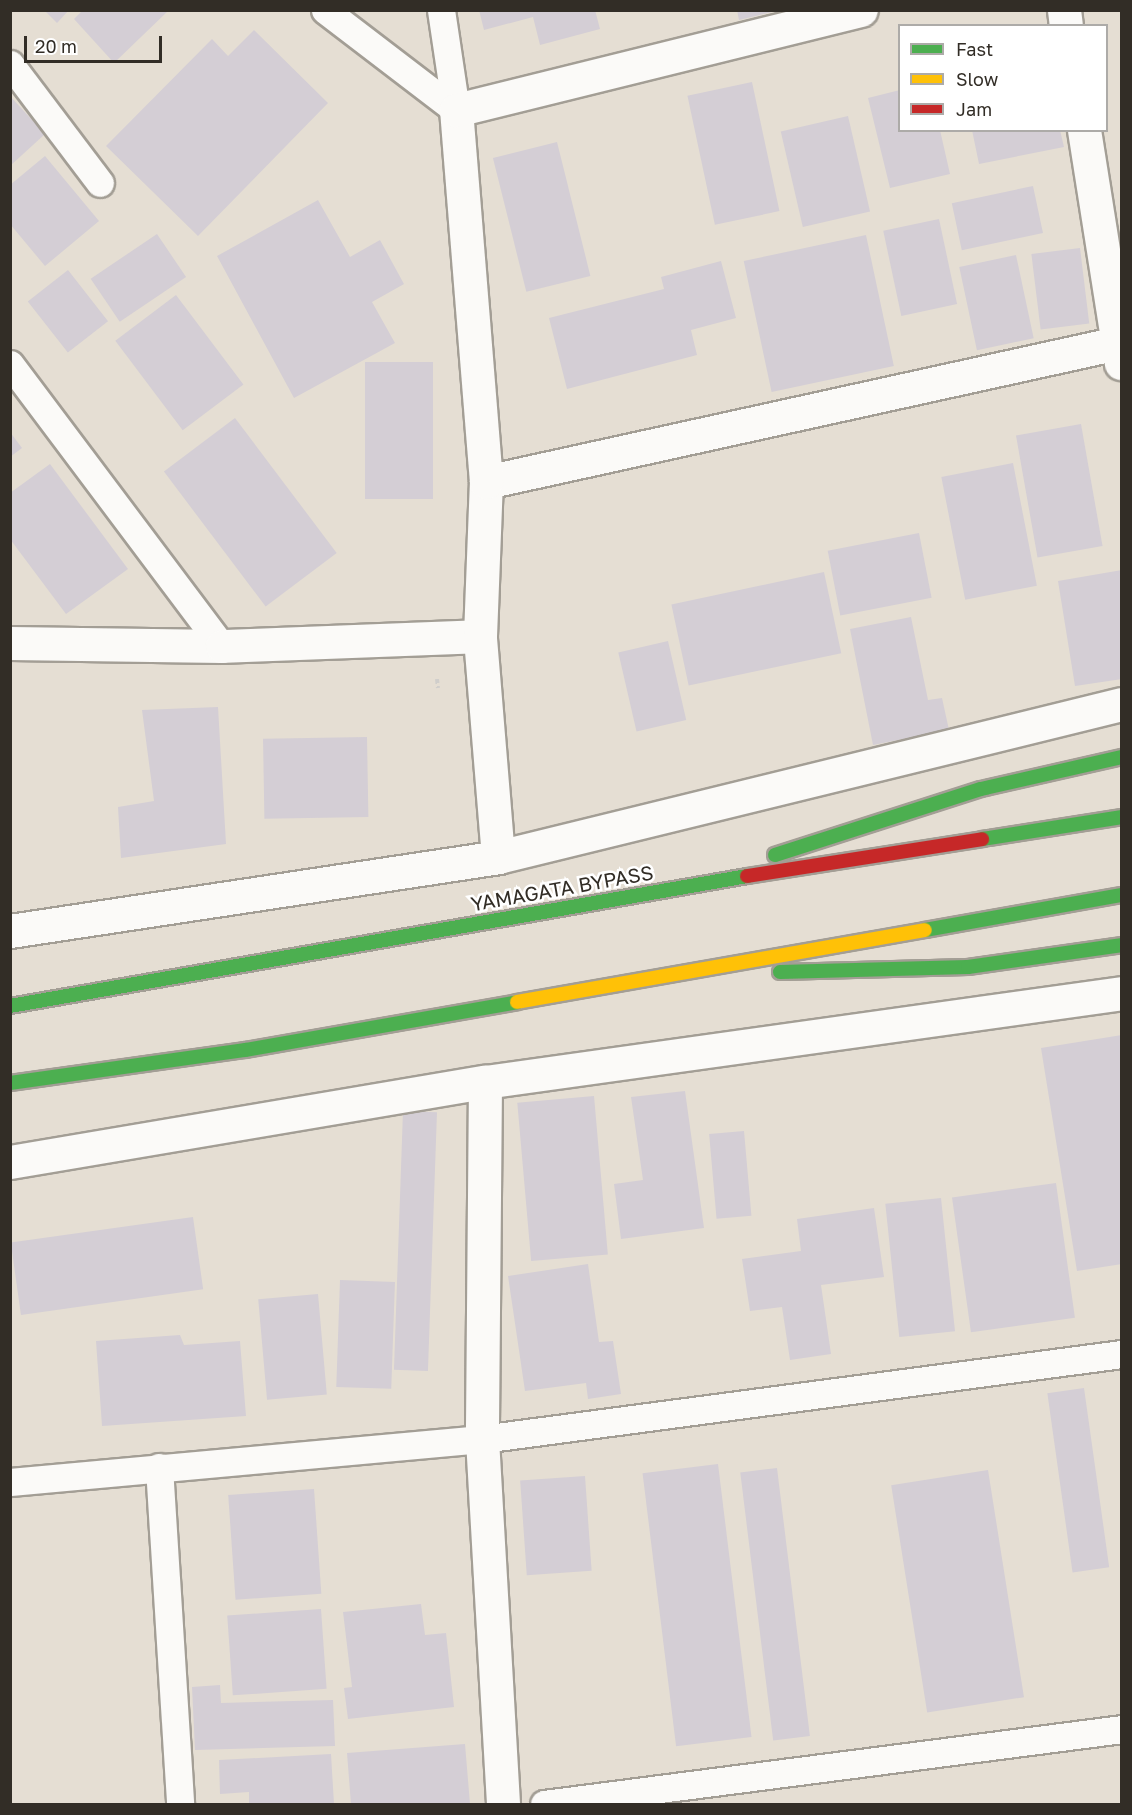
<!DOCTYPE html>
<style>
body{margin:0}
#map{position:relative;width:1132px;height:1815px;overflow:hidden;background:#e5ded3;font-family:"Golos Text",sans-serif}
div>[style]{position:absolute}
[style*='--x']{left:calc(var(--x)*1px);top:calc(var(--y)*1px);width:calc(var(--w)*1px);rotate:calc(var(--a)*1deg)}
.building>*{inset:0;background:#d4ced5;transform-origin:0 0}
.path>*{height:4px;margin-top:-2px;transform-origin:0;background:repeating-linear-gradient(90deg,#d0cecb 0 4.5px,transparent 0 7.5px)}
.roads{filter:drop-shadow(2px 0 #a39e95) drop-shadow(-2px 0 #a39e95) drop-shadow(0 2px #a39e95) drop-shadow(0 -2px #a39e95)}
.lane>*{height:27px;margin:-13.5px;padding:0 13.5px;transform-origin:13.5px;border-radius:13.5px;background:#fbfaf8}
.street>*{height:33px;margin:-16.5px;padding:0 16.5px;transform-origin:16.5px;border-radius:16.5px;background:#fbfaf8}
.fast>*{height:14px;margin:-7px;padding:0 7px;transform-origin:7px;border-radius:7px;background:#4caf50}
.slow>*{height:14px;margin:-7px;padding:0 7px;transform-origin:7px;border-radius:7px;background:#ffc107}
.jam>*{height:14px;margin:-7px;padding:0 7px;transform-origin:7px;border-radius:7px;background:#c62828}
span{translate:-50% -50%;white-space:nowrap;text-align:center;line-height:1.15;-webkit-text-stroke:5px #fff;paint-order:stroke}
.street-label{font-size:20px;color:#322d26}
.frame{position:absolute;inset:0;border:12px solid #322d26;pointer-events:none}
.legend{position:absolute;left:898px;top:24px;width:210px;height:108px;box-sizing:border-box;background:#fff;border:2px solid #adaba8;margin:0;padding:8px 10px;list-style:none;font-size:18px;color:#322d26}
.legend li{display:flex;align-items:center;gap:12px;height:30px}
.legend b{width:30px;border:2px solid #adaba8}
.scale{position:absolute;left:24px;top:36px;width:138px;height:27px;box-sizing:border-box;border:3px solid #322d26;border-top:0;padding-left:8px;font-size:18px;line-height:21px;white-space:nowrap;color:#322d26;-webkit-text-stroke:4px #fff;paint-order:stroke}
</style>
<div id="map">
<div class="building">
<div style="clip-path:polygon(44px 10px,69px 10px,57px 23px)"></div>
<div style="clip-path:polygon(83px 10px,169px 10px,114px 63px,74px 19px)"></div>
<div style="clip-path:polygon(479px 10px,595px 10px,600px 29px,540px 45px,533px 17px,484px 30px)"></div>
<div style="clip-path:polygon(737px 10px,776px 10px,776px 11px,739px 20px)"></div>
<div style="clip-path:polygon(254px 30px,328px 103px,198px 236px,106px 146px,212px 39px,228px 56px)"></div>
<div style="left:752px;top:82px;width:132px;height:66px;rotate:78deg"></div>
<div style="clip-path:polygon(900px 90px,900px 130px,940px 130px,950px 174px,890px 188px,868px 98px)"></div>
<div style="clip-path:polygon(10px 96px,45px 134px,10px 166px)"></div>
<div style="left:848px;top:116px;width:98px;height:69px;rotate:77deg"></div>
<div style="clip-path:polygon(972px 130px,1060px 130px,1064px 147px,979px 164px)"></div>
<div style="left:557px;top:142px;width:138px;height:66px;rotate:76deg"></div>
<div style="clip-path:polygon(45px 156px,99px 221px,45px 266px,10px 224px,10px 185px)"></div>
<div style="left:1033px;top:186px;width:48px;height:83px;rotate:78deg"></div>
<div style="clip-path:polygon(318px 200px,350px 257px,380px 240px,404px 284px,372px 302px,395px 343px,294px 398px,217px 256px)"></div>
<div style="left:939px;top:219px;width:87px;height:57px;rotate:78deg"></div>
<div style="left:157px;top:234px;width:52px;height:80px;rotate:56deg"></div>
<div style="left:866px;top:235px;width:134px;height:125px;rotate:78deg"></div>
<div style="left:1080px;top:248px;width:76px;height:49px;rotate:83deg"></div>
<div style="left:1016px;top:255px;width:85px;height:58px;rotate:78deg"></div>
<div style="clip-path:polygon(721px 261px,736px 318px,691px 330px,697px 355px,567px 389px,549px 318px,664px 289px,661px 277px)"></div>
<div style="left:68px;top:270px;width:65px;height:51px;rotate:52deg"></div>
<div style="left:176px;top:295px;width:112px;height:76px;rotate:53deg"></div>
<div style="left:365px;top:362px;width:68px;height:137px"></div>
<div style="left:235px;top:418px;width:169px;height:89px;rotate:53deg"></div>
<div style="left:1081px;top:424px;width:124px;height:66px;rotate:80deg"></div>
<div style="clip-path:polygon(10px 432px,22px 448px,10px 457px)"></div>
<div style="left:1013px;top:463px;width:125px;height:73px;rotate:79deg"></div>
<div style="clip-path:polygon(50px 464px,128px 569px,66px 614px,10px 539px,10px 493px)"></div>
<div style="left:919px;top:533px;width:66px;height:93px;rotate:79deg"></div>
<div style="clip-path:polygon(1122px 570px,1122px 679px,1075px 686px,1058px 581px)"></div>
<div style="left:824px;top:572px;width:83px;height:156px;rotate:78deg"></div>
<div style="clip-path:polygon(911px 617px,928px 700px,942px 698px,949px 730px,873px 745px,850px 629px)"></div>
<div style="left:668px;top:641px;width:81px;height:51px;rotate:77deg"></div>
<div style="clip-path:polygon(218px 707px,226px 844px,121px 858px,118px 807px,154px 801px,142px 710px)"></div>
<div style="left:367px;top:737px;width:80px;height:104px;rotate:89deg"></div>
<div style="clip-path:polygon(1122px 1035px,1122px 1264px,1077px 1271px,1041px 1048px)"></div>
<div style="clip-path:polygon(685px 1091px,704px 1228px,621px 1239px,614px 1184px,643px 1180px,631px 1097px)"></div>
<div style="left:594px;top:1096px;width:159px;height:77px;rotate:85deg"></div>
<div style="left:403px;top:1111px;width:34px;height:259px;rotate:2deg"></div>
<div style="left:744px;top:1131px;width:85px;height:35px;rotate:85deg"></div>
<div style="left:1056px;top:1183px;width:136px;height:105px;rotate:82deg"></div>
<div style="left:941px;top:1198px;width:134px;height:56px;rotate:84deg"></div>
<div style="clip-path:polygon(874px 1208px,884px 1277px,821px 1285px,831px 1354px,790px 1360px,782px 1307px,750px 1311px,742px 1259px,801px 1251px,797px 1219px)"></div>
<div style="left:193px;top:1217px;width:73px;height:184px;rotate:82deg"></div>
<div style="clip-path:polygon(588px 1264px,599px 1342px,613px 1341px,621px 1394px,588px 1399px,586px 1383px,525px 1391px,508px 1276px)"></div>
<div style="left:340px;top:1280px;width:55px;height:107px;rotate:2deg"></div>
<div style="left:318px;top:1294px;width:101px;height:60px;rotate:85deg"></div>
<div style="clip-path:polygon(180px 1335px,184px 1345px,240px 1341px,246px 1416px,102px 1426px,96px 1341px)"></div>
<div style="left:1084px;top:1388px;width:181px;height:37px;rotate:82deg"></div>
<div style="left:718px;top:1464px;width:275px;height:76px;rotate:83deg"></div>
<div style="left:777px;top:1468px;width:270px;height:37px;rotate:83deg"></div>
<div style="left:988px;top:1470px;width:230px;height:98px;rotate:81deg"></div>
<div style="left:585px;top:1476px;width:95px;height:65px;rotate:86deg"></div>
<div style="left:314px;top:1489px;width:105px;height:86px;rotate:86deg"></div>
<div style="clip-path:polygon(421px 1604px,425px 1635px,446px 1633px,454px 1707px,348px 1719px,344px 1688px,352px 1687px,343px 1612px)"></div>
<div style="left:321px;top:1609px;width:80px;height:94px;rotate:86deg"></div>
<div style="clip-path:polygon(220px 1685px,221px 1703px,333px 1700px,335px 1746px,195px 1750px,192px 1687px)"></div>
<div style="clip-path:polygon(465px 1744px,470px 1804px,351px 1804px,347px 1753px)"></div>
<div style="clip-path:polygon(331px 1754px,334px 1804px,249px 1804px,249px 1792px,220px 1794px,219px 1760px)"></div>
</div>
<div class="path">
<div style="--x:437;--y:679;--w:9;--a:84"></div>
</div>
<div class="roads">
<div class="lane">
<div style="--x:325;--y:10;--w:165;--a:37.4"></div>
<div style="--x:441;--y:10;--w:101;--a:81.5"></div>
<div style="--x:10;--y:64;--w:149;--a:52.9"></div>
<div style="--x:10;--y:364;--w:353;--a:53.1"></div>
<div style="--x:159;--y:1467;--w:338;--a:86.4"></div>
<div style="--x:10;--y:1482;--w:474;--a:-5.2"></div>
<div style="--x:482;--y:1439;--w:646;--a:-7.57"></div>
<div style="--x:544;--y:1804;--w:583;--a:-7.39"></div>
</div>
<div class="street">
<div style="--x:1064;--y:10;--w:16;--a:83"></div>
<div style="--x:1084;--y:130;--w:236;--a:81"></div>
<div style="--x:486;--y:482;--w:651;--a:-12.41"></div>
<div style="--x:10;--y:643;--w:212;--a:0.8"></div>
<div style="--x:222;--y:646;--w:258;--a:-2.2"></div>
<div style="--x:498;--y:857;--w:222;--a:-94.7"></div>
<div style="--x:480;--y:636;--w:154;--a:-87.8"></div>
<div style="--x:486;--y:482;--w:373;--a:-94.6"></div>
<div style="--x:456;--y:110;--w:417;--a:-13.9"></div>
<div style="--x:10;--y:931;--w:494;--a:-8.6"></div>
<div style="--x:498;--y:857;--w:642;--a:-13.78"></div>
<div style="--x:485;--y:1082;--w:357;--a:90.5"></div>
<div style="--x:482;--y:1439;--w:366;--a:86.7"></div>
<div style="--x:10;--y:1162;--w:482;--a:-9.6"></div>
<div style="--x:485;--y:1082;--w:643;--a:-7.95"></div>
</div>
<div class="fast">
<div style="--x:982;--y:839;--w:142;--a:-8.9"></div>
<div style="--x:775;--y:855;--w:216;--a:-17.8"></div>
<div style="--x:981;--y:789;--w:145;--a:-12.8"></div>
<div style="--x:925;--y:930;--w:200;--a:-10.1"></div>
<div style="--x:780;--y:972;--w:188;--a:-1.5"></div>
<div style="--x:968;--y:967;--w:156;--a:-8.1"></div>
<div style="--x:10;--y:1006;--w:748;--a:-10"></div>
<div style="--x:10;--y:1083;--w:238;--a:-8"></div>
<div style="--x:246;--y:1050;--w:275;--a:-10"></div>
</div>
<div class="slow">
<div style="--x:517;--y:1002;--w:414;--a:-10"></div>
</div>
<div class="jam">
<div style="--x:747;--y:876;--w:238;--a:-8.9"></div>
</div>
</div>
<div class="street-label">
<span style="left:562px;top:888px;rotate:-10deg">YAMAGATA BYPASS</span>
</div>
<div class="frame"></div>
<ul class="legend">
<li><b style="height:8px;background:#4caf50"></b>Fast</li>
<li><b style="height:8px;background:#ffc107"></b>Slow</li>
<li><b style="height:8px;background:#c62828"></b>Jam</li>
</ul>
<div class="scale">20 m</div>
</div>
